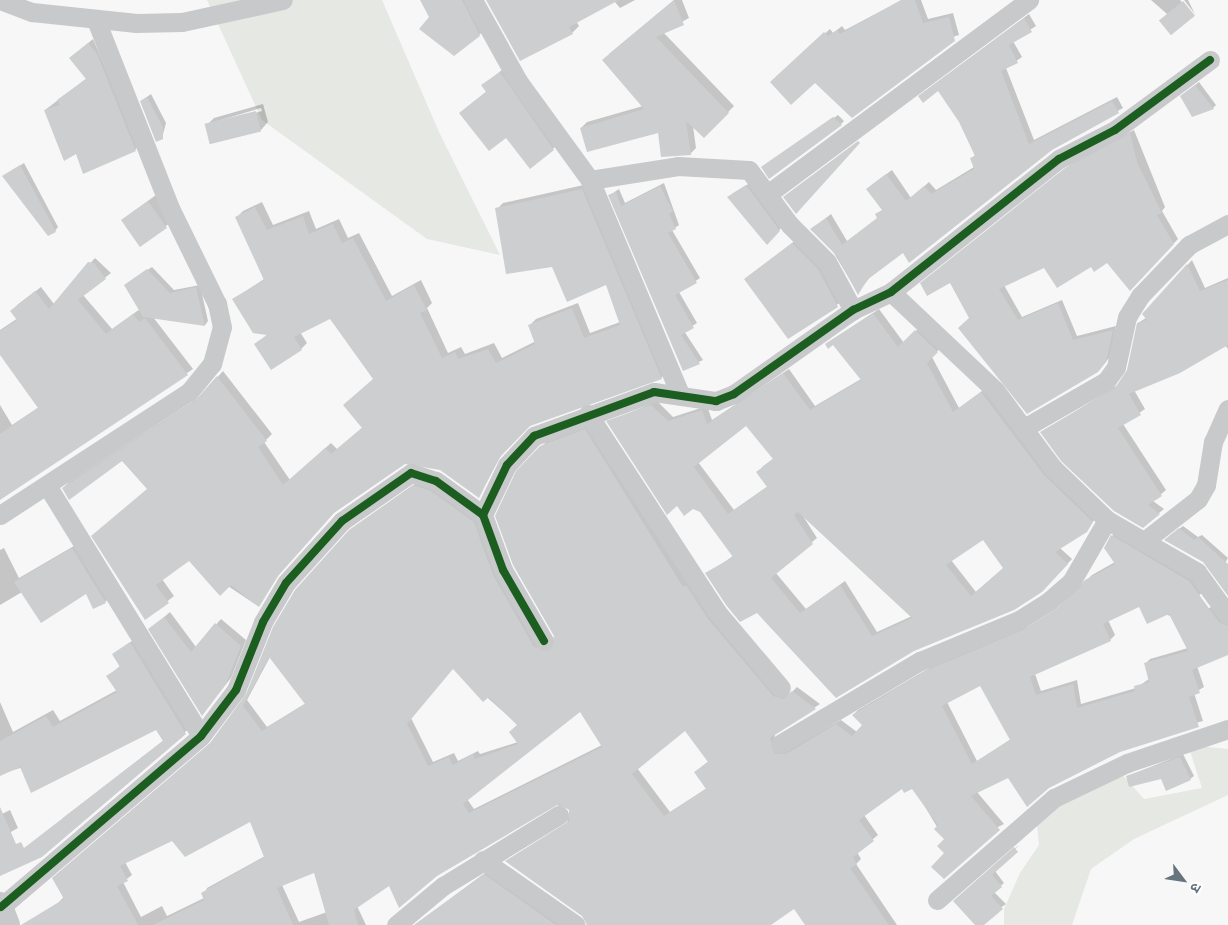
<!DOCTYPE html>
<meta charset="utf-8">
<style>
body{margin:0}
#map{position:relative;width:1228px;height:925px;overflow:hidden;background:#f7f7f7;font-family:Inter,"Noto Sans Devanagari",sans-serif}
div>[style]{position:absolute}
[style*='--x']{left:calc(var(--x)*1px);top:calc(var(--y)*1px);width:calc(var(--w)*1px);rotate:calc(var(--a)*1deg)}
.green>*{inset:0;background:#e6e8e4}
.shadow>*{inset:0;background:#0003;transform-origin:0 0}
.building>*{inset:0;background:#cccecf;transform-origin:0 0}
.minor>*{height:19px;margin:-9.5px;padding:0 9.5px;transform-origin:9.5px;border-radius:9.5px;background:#c8c9ca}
.tertiary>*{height:24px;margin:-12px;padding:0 12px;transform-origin:12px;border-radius:12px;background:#c8c9ca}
.cycleway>*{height:8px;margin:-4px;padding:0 4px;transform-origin:4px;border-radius:4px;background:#1b5e20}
span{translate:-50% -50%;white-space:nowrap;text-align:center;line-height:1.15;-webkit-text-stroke:5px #fff;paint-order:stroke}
.north{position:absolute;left:1158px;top:855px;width:50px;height:50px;-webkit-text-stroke:4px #fff;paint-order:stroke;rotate:121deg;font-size:14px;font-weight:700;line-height:20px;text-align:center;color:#66747e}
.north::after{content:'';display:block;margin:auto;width:18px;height:22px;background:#66747e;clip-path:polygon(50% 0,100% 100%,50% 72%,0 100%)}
</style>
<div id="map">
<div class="green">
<div style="clip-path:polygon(207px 0,382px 0,439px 132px,500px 255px,427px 239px,262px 120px)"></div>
<div style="clip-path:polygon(1188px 745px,1228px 749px,1228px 795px,1134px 839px,1091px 869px,1072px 925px,1004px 925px,1004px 909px,1020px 873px,1039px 845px,1036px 815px,1112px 763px,1144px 799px,1202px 788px)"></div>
</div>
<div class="shadow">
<div style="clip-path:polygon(421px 0,470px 0,486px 29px,479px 35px,430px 17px)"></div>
<div style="clip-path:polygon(487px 0,635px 0,620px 8px,614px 1px,576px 21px,579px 26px,572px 33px)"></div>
<div style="clip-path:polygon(674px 0,682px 0,689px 18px,663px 32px,734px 106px,704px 137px,693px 126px,696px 148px,690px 154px,659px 132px,581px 128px,587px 122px,643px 106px,609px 54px)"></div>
<div style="clip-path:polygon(902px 0,921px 0,928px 19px,953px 13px,959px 35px,815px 81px,776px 77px,830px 29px,833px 33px,842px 26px,845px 30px)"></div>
<div style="clip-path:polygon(1151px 0,1180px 0,1193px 16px,1167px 14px)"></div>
<div style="clip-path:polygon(1184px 0,1188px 0,1195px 14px)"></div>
<div style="clip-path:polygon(1029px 14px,1036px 26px,1013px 41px,1022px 57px,1006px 68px,1034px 140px,1117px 97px,1123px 108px,1051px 149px,904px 251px,870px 277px,858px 293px,817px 225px,831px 214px,847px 241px,878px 218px,883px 209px,873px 184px,892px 170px,911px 198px,929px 182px,936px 190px,974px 167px,972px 158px,976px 154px,960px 121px,938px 89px,924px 92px)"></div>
<div style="clip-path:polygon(93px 39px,139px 145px,135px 150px,76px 152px,45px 110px,87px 78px,75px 54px)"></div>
<div style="clip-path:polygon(507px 66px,560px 143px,530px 167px,507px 136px,467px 107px,487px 91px,483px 85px)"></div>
<div style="clip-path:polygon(1199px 82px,1216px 105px,1213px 108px,1185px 93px)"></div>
<div style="clip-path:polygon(151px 94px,166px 123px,162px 138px,141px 101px)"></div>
<div style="clip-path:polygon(evenodd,263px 104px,268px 122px,261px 130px,206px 126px,214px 118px,263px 104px,261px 108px,262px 111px,214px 124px,214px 122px,261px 108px)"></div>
<div style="clip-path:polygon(838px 115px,844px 121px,841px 124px,766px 164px)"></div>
<div style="clip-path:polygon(1134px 130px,1165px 207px,1162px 211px,1178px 239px,1130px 289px,1108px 261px,1045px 266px,1004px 285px,1022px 317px,1062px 300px,1077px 336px,1116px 326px,1110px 357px,1098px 371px,971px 318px,951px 281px,926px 279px,1071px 164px)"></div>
<div style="clip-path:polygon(24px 163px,58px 227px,55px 231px,4px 176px)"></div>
<div style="clip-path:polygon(664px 183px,679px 225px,672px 230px,700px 278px,679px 292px,697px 323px,684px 331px,703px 360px,683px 369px,610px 195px,619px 189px,625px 203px)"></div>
<div style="clip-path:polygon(750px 183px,783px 226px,767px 243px,732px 194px)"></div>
<div style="clip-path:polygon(588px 184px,667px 372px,661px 378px,529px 424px,504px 450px,479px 496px,440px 469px,404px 462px,335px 511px,283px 568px,258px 606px,189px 560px,162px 579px,174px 596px,145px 619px,148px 489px,122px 460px,63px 488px,69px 482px,200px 397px,223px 371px,272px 434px,264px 442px,290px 480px,331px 443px,337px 449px,363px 427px,375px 378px,330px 317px,300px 332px,307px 343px,301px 349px,256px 344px,268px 334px,234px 299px,264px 279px,237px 217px,243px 211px,262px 202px,273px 225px,309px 211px,316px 229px,339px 219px,348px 238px,359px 233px,392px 296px,421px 280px,432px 303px,427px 308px,448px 353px,461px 347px,465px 354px,494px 343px,502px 358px,536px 341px,530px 325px,536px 319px,578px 303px,590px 333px,620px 322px,607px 283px,553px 266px,497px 209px,503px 203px)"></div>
<div style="left:156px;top:195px;width:31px;height:42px;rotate:54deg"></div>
<div style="clip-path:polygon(796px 240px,821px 265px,841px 302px,789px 337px,749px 276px)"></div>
<div style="clip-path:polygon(95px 258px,111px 273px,83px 295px,112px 329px,140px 309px,129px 282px,152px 267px,174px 290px,200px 285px,208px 321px,205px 325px,153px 317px,193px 369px,0 499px,0 405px,12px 425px,39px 407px,0 353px,0 330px,18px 318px,17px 305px,41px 287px,54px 304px)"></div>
<div style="clip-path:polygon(1192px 260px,1205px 288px,1228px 278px,1228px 349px,1225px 345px,1134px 390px,1145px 409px,1123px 424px,1166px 490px,1153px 501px,1164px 509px,1143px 526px,1042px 432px,1118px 385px,1128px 370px,1138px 323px,1146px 318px,1144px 314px)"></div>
<div style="clip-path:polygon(evenodd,879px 309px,904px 343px,921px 326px,942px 346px,932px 357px,959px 408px,986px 388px,1097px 516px,1086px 531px,1060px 548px,1072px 559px,1041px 591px,914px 650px,757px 612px,707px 574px,733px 556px,701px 511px,608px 422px,657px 401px,673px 417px,707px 406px,712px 420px,789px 369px,815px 406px,861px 379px,833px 344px,826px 344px,879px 309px,747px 424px,774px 458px,762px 467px,768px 486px,734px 510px,698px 462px,747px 424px,879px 309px,803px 516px,912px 616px,877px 632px,845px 581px,806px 609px,775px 572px,817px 538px,803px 516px,879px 309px,983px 538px,1005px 567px,976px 592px,951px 560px,983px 538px)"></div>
<div style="clip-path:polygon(evenodd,590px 425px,778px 691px,789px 695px,797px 687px,820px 704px,775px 734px,774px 744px,785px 751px,841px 720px,857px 732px,863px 725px,853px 715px,858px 710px,931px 667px,1029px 626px,1061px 606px,1092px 575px,1115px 562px,1112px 536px,1117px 531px,1194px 576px,1204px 590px,1179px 619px,1139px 605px,1108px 620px,1115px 635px,1110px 640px,1035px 674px,1041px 691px,1077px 680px,1081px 704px,1136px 688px,1149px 679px,1145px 664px,1150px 659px,1188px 648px,1182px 622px,1215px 605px,1228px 621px,1228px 654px,1197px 666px,1204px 687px,1194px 693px,1203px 721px,1008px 776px,977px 792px,1004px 824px,946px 853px,945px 840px,913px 787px,903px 787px,864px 815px,878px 835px,857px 852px,861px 859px,856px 864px,897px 925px,806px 925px,794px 908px,769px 925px,588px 925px,584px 915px,507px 861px,567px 823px,570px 809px,553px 804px,390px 885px,357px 906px,366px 925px,37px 925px,213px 741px,247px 695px,274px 628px,350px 530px,419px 481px,478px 517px,553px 645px,555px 636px,517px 472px,547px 441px,590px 425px,270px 657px,306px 703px,267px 727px,247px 700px,270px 657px,590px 425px,453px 667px,518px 725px,518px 742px,480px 754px,478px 751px,458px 761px,454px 753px,433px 762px,411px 718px,453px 667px,590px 425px,981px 685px,1011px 739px,977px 761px,947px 702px,981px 685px,590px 425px,580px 710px,602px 745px,474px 809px,467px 799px,580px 710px,590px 425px,685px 730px,709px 761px,701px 767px,707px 788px,670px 812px,637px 768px,685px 730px,590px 425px,250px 820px,265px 856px,207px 888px,204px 898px,167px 916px,162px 906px,141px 917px,123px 882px,132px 875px,125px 862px,173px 840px,250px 820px,590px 425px,314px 871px,327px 912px,299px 922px,282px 885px,314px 871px)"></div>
<div style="clip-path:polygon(1183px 526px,1198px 537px,1202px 535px,1228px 558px,1216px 577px,1204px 562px,1169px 536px)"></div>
<div style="clip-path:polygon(79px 543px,111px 596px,105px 602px,86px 592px,22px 592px,0 605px,0 550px,4px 548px,19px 578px)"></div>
<div style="clip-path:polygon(170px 612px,196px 647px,221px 619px,246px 640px,231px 678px,202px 714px,150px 629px)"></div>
<div style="clip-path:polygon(136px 638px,192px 726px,42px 855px,63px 818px,164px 740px,156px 728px,0 774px,0 702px,13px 732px,53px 710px,60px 721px,117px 690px,108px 676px,120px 666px,113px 655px)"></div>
<div style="clip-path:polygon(1183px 754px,1194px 776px,1190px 779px,1128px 776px)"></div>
<div style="clip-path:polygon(0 808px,2px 814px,10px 810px,18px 828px,0 838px)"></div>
<div style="clip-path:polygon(1019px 845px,995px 871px,1004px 883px,994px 892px,1006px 904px,976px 925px,959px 897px)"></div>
<div style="clip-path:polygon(489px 870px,568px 925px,415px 925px)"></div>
</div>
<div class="building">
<div style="clip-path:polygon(420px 0,462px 0,480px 36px,454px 56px,419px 29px,429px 17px)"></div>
<div style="clip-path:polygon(486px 0,619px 0,569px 27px,573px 34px,520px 61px)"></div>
<div style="clip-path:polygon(674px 0,684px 25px,656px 37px,729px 113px,704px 138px,686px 121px,691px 155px,661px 157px,658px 133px,587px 152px,580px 128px,644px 109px,602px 60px)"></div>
<div style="clip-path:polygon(901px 0,915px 0,923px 23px,949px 17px,955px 41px,852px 118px,815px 83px,791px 105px,770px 82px,824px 32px,828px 36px,837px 30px,840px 34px)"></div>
<div style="left:1183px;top:1px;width:19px;height:31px;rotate:51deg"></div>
<div style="clip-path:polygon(1024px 18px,1032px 32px,1009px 45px,1018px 63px,1001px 71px,1029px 144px,1112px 101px,1119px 113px,1052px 150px,909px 263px,903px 253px,867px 280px,858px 295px,837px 256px,810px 229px,826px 218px,842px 245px,877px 218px,875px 214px,882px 210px,866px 189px,886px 174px,906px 201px,924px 186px,931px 194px,974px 169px,970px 158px,975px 156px,959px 122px,938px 91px,923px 103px,918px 96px)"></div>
<div style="clip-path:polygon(88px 43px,97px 54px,136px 151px,83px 174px,76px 154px,64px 161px,44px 110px,60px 105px,57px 100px,86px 79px,69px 58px)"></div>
<div style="clip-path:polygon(500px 72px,554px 150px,530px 169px,506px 138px,489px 151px,459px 113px,486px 92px,481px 85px)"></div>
<div style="clip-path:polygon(1195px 85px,1214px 109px,1192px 117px,1180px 96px)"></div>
<div style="clip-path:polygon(147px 97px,163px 127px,163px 139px,156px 142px,140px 101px)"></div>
<div style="left:256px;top:111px;width:21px;height:53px;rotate:76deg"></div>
<div style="clip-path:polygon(833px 117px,842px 125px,769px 179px,761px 167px)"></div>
<div style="clip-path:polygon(1130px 133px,1137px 162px,1162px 213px,1157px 215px,1174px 244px,1130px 291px,1107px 263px,1094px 272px,1091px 267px,1057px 288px,1044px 268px,999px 289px,1018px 320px,1058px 303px,1073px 340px,1113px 330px,1106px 362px,1098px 372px,1027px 414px,958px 328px,969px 318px,950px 283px,927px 296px,920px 283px,1065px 168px)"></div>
<div style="clip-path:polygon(858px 141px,860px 143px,796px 214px,783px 197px)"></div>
<div style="clip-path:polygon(20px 165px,56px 232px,48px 236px,2px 176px)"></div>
<div style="clip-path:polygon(746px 185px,780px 231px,767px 245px,727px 197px)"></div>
<div style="clip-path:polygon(660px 186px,673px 211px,669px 214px,676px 229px,668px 233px,697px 283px,675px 295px,694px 328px,681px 335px,700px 364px,683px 371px,608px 195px,616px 192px,621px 206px)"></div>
<div style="clip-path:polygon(582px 189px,662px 379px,530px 426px,499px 458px,479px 498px,440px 470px,405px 464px,334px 513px,278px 576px,259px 607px,231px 585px,220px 596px,189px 561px,156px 585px,169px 603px,145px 620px,91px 536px,147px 489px,122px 461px,69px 500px,62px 488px,195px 401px,217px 376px,267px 441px,258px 447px,283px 485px,325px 448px,331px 454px,362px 428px,343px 405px,373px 379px,330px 319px,294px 337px,302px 350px,271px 370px,254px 344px,267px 335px,253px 333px,232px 299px,264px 280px,235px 217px,255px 207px,267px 230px,303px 216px,309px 234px,333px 224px,342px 243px,353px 238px,386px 301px,414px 285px,427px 310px,420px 313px,442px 358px,455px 352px,458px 359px,488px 349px,496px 363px,535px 344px,528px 325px,572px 308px,584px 338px,620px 325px,606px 285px,567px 302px,552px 267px,506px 274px,495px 208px)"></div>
<div style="left:148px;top:201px;width:33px;height:33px;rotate:55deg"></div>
<div style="clip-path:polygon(792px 243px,818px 269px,838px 307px,788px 339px,744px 279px)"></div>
<div style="clip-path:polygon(88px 262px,94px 263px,106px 279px,78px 300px,106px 334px,133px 314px,139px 322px,145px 318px,188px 375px,0 500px,0 434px,38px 408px,0 355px,0 331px,17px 320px,10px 311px,35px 291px,49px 309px)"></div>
<div style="clip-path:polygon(1187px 264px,1200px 291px,1228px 280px,1228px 345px,1180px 373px,1129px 394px,1141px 415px,1118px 428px,1162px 496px,1148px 505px,1160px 514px,1143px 528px,1114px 511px,1061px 461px,1040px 432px,1115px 388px,1127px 370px,1137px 323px,1147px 320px,1142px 314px)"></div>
<div style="clip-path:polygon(147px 269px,170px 293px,196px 287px,205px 326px,143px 317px,124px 285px)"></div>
<div style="clip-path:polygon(evenodd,873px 313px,898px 347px,915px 330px,938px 352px,927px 363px,953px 412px,981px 392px,1044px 475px,1093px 522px,1087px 532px,1055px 552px,1068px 564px,1042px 592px,1014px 610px,914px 651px,836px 698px,757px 613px,740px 622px,726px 605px,705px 573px,733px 557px,700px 512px,693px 509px,684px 516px,677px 506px,667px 515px,606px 421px,651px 405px,668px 421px,702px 410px,707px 424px,783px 373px,810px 410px,861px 380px,833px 345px,828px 349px,825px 344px,873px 313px,746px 426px,773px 459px,756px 472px,767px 487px,728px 514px,694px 467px,746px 426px,873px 313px,798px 512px,912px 618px,872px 636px,840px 585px,800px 613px,771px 578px,813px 544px,794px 515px,798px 512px,873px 313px,983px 540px,1003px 568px,971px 596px,946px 565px,983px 540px)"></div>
<div style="clip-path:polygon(evenodd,585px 429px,683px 587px,686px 585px,708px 619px,773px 696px,783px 699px,792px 691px,816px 709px,770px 738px,775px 754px,786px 754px,836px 724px,852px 736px,862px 725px,852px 715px,925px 671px,1023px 630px,1055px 610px,1085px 580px,1115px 564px,1104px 548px,1111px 535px,1189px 581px,1219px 622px,1228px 626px,1228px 655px,1192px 670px,1200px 693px,1189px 697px,1199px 727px,1120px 752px,1049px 788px,1027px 807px,1008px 778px,971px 796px,1000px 830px,944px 879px,931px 867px,944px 853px,937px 846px,944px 839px,934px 829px,938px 825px,912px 789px,904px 793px,902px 789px,859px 820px,874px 841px,853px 857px,857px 865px,850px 868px,889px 925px,805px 925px,794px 909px,771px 925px,587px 925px,582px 916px,505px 861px,569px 821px,569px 810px,559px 804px,437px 876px,399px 908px,389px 886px,354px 910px,358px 925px,329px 925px,314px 873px,277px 888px,293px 925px,153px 925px,204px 900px,201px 893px,264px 857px,250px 822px,185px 857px,172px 841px,120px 866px,128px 881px,117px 886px,138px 925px,21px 925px,64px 899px,52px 878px,210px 743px,246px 694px,273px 627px,295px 590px,349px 530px,413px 485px,431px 491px,474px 522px,493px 575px,534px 647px,550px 650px,554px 636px,513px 565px,495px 516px,516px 471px,540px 446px,585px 429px,1139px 607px,1147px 624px,1169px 614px,1188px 651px,1144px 663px,1149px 682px,1134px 686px,1135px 691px,1077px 708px,1073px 684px,1036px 695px,1030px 677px,1111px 641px,1103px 624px,1139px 607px,585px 429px,269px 657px,305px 704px,262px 731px,243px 706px,269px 657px,585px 429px,453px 669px,483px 702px,489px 697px,517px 725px,509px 732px,518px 744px,475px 759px,473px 754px,453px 765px,449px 757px,428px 766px,407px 724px,453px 669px,585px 429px,980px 686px,1010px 740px,972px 764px,942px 706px,980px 686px,585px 429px,580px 712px,602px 747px,469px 813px,463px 804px,580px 712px,585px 429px,685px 731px,708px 762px,694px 772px,706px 789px,664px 816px,632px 774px,685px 731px)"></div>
<div style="clip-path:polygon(1179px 528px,1194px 540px,1198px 537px,1228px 564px,1228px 596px,1203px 562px,1164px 540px)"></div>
<div style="clip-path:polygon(72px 548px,106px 603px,93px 609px,86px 594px,41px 623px,14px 582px)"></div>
<div style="clip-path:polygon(164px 617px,191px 652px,215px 623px,241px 646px,226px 684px,202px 716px,148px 629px)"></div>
<div style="clip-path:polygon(130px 642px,186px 734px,42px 857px,0 876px,0 807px,16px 844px,21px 842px,24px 848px,163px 741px,156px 730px,31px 793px,20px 767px,0 776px,0 741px,46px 716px,53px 727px,117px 692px,106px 676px,120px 667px,112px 654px)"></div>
<div style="clip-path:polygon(1180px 757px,1191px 780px,1166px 791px,1161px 779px,1129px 787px,1126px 776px)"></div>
<div style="clip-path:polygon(1014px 847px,1018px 852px,992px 875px,1002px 887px,991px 896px,1003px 909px,984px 925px,975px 925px,953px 901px)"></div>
<div style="clip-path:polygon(484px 874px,556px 925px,414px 925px)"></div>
</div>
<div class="minor">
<div style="--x:0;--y:0;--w:34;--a:21"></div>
<div style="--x:32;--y:12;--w:105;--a:6"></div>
<div style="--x:136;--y:23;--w:46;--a:-1.2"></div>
<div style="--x:182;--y:22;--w:103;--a:-12.3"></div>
<div style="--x:473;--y:0;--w:93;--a:60.9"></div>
<div style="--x:518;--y:81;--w:122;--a:54"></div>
<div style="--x:590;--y:180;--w:234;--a:67.2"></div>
<div style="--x:590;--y:180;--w:89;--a:-9"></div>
<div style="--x:678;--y:166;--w:71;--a:3.2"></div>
<div style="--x:749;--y:170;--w:69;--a:53.3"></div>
<div style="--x:790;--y:225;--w:52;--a:45"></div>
<div style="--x:827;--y:262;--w:55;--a:61.6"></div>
<div style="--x:769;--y:193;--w:324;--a:-36.6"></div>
<div style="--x:891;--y:292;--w:143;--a:43.3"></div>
<div style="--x:995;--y:390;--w:97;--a:53.4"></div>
<div style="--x:1053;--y:468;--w:75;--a:43.9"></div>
<div style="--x:1107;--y:520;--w:104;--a:30"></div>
<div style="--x:1197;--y:572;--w:53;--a:54.2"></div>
<div style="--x:588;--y:414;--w:236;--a:56.9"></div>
<div style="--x:717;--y:612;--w:99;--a:49.9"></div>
<div style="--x:1024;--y:428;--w:95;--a:-29.8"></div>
<div style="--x:1106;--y:381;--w:17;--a:-54"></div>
<div style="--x:1116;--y:367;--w:51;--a:-77.6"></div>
<div style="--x:1127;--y:317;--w:25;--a:-58"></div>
<div style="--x:1140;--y:296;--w:71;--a:-46.1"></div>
<div style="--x:1189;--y:245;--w:44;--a:-28.3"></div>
<div style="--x:48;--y:487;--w:292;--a:58.4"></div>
<div style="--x:0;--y:515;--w:225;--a:-33.1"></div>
<div style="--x:189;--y:392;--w:36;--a:-51"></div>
<div style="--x:212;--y:364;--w:38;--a:-75"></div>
<div style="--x:222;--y:327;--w:24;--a:-102"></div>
<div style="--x:217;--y:304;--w:107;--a:-116.1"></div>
<div style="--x:170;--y:208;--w:202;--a:-111.5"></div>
<div style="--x:483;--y:515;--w:55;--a:-64.4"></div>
<div style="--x:507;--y:465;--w:40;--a:-47"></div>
<div style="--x:534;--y:436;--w:128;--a:-20.1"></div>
<div style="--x:654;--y:392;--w:63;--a:8.3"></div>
<div style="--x:716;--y:401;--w:19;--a:-21"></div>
<div style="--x:734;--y:394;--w:146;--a:-35.2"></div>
<div style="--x:853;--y:310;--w:42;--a:-25.3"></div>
<div style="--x:891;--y:292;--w:214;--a:-38.4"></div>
<div style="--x:1059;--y:159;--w:63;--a:-27.4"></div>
<div style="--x:1115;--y:130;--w:118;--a:-36.4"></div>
<div style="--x:1143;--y:542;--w:70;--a:-38"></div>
<div style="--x:1198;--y:499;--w:16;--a:-60"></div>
<div style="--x:1206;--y:485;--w:44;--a:-80.8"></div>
<div style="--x:1213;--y:442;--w:36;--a:-66"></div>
<div style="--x:780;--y:744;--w:163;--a:-30.7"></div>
<div style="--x:920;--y:661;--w:107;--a:-22.5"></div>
<div style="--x:1019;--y:620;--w:36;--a:-32"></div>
<div style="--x:1049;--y:601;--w:29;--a:-41"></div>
<div style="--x:1071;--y:582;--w:72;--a:-59.9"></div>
<div style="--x:483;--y:860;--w:113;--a:35"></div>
<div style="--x:937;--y:900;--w:155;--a:-41.1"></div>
<div style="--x:1054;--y:798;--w:81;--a:-25.6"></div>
<div style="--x:1127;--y:763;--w:107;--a:-18.6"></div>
<div style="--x:1;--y:907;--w:263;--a:-40.5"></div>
<div style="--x:201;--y:736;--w:58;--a:-52.7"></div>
<div style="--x:236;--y:690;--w:73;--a:-68.3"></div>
<div style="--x:263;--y:622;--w:45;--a:-59.5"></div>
<div style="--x:286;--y:583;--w:84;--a:-47.9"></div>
<div style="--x:342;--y:521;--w:84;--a:-34.8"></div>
<div style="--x:411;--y:473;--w:26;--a:18"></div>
<div style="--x:436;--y:481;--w:58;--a:35.9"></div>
<div style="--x:483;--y:515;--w:59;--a:70"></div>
<div style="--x:503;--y:570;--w:82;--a:60"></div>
<div style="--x:396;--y:925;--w:61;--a:-39.7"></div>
<div style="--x:443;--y:886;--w:136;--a:-31.5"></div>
</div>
<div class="tertiary">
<div style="--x:0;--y:904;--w:22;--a:69"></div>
</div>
<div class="cycleway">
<div style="--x:483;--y:515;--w:55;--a:-64.4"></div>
<div style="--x:507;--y:465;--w:40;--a:-47"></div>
<div style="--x:534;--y:436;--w:128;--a:-20.1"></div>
<div style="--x:654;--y:392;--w:63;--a:8.3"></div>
<div style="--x:716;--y:401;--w:19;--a:-21"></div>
<div style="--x:734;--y:394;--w:146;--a:-35.2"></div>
<div style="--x:853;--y:310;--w:42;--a:-25.3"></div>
<div style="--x:891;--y:292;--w:214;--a:-38.4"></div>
<div style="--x:1059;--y:159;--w:63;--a:-27.4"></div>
<div style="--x:1115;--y:130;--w:118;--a:-36.4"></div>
<div style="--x:1;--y:907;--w:263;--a:-40.5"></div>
<div style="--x:201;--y:736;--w:58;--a:-52.7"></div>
<div style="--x:236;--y:690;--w:73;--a:-68.3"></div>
<div style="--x:263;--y:622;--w:45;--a:-59.5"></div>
<div style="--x:286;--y:583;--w:84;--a:-47.9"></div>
<div style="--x:342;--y:521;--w:84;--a:-34.8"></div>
<div style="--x:411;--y:473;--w:26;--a:18"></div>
<div style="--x:436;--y:481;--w:58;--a:35.9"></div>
<div style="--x:483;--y:515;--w:59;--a:70"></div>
<div style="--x:503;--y:570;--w:82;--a:60"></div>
</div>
<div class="north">उ</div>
</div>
